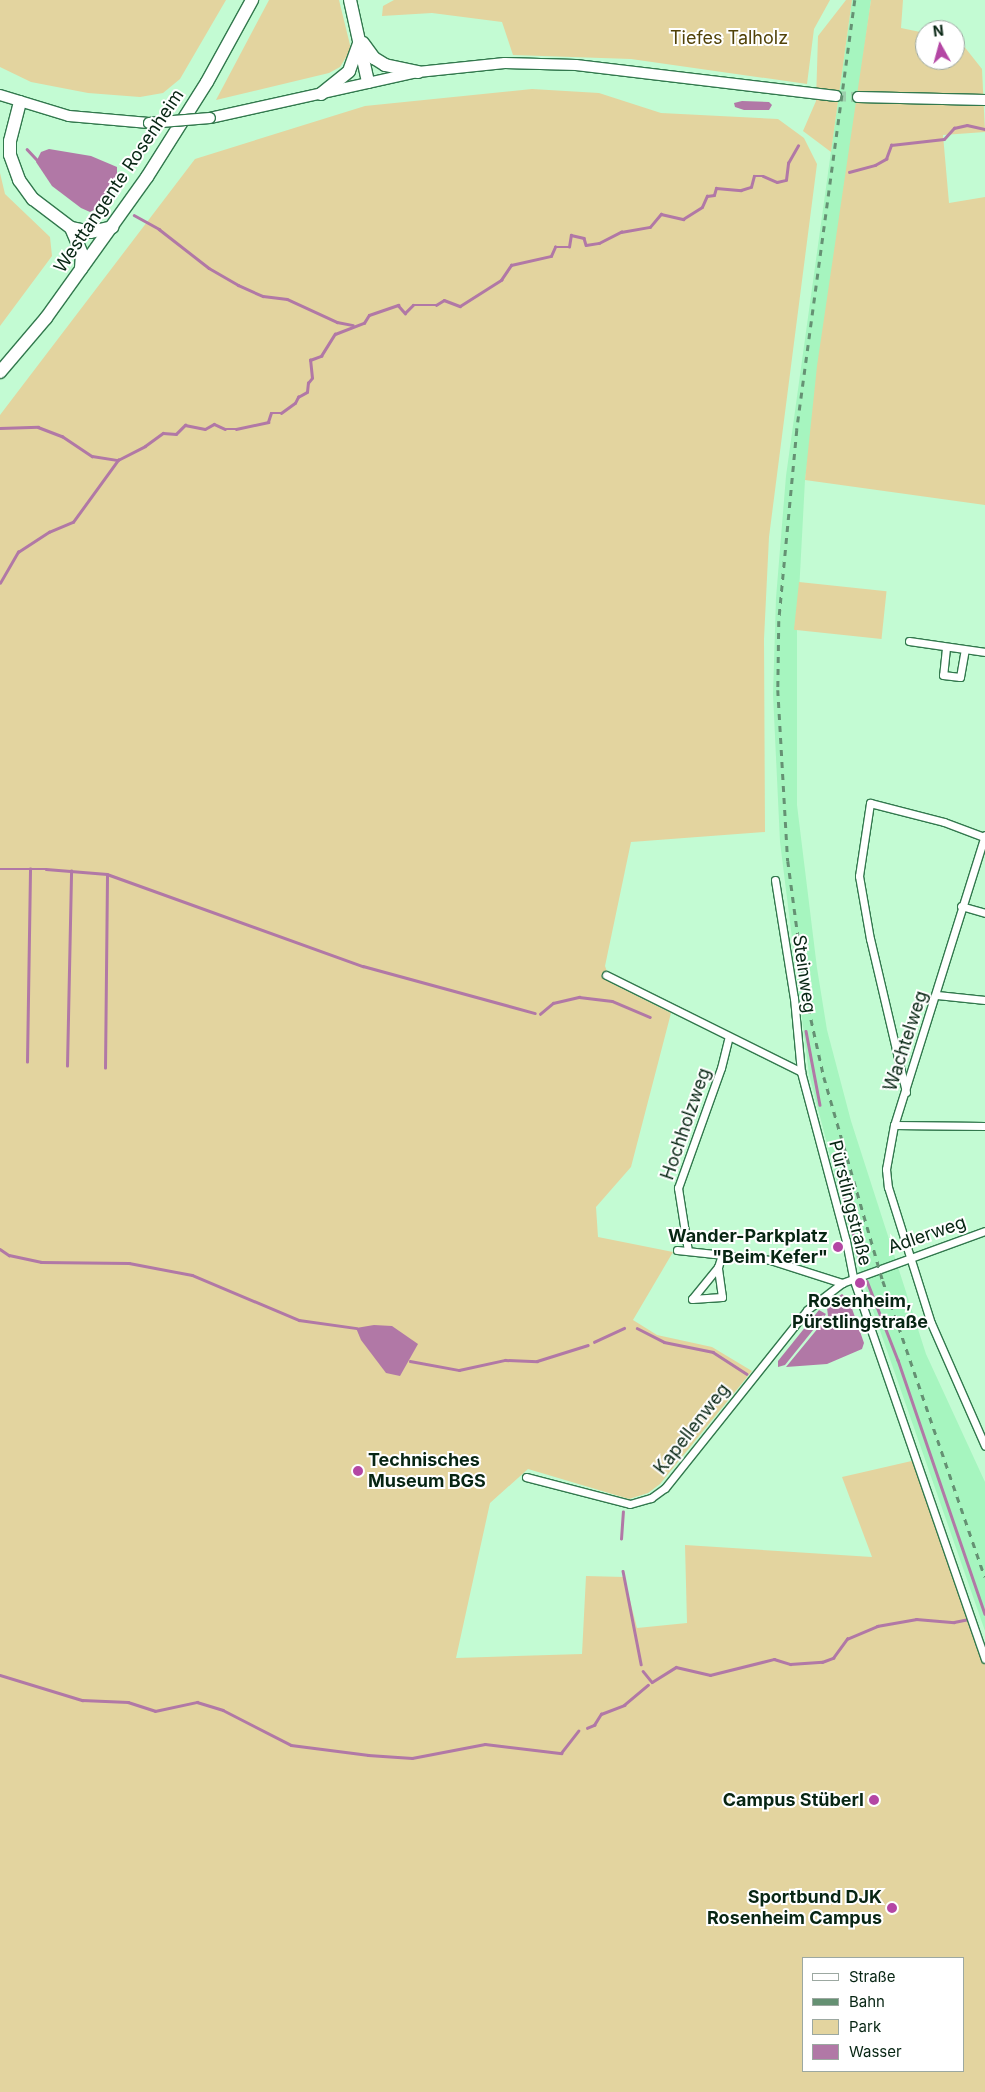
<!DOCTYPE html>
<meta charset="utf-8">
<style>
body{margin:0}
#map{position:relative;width:985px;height:2092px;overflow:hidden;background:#c3fbd3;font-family:Inter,sans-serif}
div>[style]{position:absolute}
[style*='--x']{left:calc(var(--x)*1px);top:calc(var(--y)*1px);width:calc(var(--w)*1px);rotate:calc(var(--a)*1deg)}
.built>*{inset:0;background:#a6f5bf}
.green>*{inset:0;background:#e3d49f;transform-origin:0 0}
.water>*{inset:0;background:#b178a6}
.stream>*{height:2.5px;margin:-1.25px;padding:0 1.25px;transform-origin:1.25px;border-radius:1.25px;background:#b178a6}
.secondary-tunnel>*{height:10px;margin-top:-5px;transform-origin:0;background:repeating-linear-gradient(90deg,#9dd0ad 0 10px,transparent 0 15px)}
.roads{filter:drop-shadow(1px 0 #32784d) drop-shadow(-1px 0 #32784d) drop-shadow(0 1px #32784d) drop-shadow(0 -1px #32784d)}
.street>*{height:7px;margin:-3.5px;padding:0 3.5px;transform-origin:3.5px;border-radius:3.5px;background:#fff}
.secondary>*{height:10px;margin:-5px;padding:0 5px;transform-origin:5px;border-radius:5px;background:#fff}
.highway>*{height:12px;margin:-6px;padding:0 6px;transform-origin:6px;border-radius:6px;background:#fff}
.rail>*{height:2.5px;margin-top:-1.25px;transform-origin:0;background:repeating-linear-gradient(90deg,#659173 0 6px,transparent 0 12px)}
.bridges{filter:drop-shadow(1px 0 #32784d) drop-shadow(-1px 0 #32784d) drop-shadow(0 1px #32784d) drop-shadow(0 -1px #32784d)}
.secondary-bridge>*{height:10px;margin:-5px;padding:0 5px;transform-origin:5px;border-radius:5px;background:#fff}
.dots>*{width:14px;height:14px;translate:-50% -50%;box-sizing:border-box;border:2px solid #fff;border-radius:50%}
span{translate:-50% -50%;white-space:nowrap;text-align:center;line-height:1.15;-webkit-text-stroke:4px #fff;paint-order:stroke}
.park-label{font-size:18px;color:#524309}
.street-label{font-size:18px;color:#072513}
.poi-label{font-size:18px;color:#072513;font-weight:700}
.right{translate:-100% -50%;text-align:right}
.left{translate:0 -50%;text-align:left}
.legend{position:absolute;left:802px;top:1957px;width:162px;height:115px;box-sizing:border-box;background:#fff;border:1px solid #9ca8a1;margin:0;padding:6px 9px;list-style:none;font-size:15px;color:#072513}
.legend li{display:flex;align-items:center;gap:10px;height:25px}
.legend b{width:25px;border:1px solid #9ca8a1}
.north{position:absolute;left:915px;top:20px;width:50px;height:50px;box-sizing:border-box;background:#fff;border:1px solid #9ca8a1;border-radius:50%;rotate:353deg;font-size:14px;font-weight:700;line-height:20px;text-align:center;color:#072513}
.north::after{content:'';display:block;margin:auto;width:18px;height:22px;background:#b446a4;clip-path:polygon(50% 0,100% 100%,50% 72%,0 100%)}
</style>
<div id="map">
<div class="built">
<div style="clip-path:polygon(852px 0,871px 0,805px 480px,797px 630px,797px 805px,817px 968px,827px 1030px,851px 1121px,926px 1354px,985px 1482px,985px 1631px,862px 1279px,809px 1074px,780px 842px,773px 694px,776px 598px,786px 476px)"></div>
</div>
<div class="green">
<div style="clip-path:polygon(0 0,226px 0,180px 79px,163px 93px,140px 97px,88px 93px,31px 82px,0 67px)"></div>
<div style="clip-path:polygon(269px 0,339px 0,351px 49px,340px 67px,329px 73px,216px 100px)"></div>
<div style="clip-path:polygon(394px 0,830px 0,814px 29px,807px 84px,631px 59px,513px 55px,502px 22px,432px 13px,382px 16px,383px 6px)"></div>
<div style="clip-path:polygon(846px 0,852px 0,831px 152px,803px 131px,816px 101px,818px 36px)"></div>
<div style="clip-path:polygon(871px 0,903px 0,901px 28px,925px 33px,925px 60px,955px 60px,955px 39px,959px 40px,982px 69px,985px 132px,943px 135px,949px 203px,985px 197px,985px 505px,805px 480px,817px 366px)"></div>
<div style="clip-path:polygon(evenodd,532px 89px,599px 93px,661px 113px,778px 119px,804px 138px,817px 164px,769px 537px,764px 639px,765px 832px,631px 842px,605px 966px,611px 983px,671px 1013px,631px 1167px,596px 1207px,598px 1237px,673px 1252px,633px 1320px,657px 1335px,712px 1347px,752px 1371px,660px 1484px,648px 1493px,629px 1499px,528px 1469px,490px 1503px,456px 1658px,582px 1654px,586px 1576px,624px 1577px,637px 1628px,687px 1623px,685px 1545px,872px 1557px,842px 1477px,916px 1460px,985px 1659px,985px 2092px,0 2092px,0 415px,195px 159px,365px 106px,532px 89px,804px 1958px,964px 1958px,964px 2071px,804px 2071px,804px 1958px)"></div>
<div style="clip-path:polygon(0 173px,5px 194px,50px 237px,52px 256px,0 326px)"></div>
<div style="left:799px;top:582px;width:88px;height:48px;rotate:6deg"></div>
</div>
<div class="water">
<div style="clip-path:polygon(742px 101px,769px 102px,772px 105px,769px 110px,744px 110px,735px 107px,734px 103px)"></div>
<div style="clip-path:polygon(49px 149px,91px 156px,117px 167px,117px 183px,94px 210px,90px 212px,81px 208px,52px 186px,36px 162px,41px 152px)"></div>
<div style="clip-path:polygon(842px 1294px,849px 1300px,864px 1343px,862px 1349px,827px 1364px,786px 1367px,828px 1316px,827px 1308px,830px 1302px)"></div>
<div style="clip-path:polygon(819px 1310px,826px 1314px,785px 1365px,778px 1367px,778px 1361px)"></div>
<div style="clip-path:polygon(374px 1325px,392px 1326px,418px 1344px,400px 1376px,386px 1373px,361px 1340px,356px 1328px)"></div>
</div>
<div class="stream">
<div style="--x:27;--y:149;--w:16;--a:47"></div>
<div style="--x:849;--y:172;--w:27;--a:-15"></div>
<div style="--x:875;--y:165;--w:13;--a:-29"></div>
<div style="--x:886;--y:159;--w:15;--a:-70"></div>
<div style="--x:891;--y:145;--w:53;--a:-6.5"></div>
<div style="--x:944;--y:139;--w:15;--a:-48"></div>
<div style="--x:954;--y:128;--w:13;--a:-13"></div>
<div style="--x:967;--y:125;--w:18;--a:13"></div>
<div style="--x:106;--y:193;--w:8;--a:40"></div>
<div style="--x:134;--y:215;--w:29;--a:29"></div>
<div style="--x:159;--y:229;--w:63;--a:38"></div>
<div style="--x:209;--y:268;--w:34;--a:30"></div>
<div style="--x:238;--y:285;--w:27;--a:24"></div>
<div style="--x:263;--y:296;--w:24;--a:7"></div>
<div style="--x:287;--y:299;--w:55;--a:24.7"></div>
<div style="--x:337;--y:322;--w:16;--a:11"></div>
<div style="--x:0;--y:428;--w:38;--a:-2"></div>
<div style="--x:38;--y:427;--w:26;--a:21"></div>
<div style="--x:62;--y:436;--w:36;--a:34"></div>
<div style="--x:92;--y:456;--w:26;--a:9"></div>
<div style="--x:0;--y:583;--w:36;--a:-60"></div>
<div style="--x:18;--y:552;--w:37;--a:-33"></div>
<div style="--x:49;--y:532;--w:26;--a:-23"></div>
<div style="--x:73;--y:522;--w:77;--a:-54"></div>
<div style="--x:118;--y:460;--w:30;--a:-27"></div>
<div style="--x:145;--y:446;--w:22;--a:-36"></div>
<div style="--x:163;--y:433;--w:13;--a:4"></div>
<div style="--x:176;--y:434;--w:13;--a:-45"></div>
<div style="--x:185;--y:425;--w:20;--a:11"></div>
<div style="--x:205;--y:429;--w:10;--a:-29"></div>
<div style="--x:214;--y:424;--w:12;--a:24"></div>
<div style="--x:225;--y:429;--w:11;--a:0"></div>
<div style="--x:236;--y:429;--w:33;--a:-12"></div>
<div style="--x:268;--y:422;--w:9;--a:-72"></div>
<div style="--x:271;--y:413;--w:10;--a:0"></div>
<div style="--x:281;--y:413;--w:17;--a:-36"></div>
<div style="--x:295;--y:403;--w:7;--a:-63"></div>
<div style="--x:298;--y:397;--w:10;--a:-29"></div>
<div style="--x:307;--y:392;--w:9;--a:-84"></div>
<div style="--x:308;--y:383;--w:6;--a:-51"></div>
<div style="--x:312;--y:378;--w:18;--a:-96"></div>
<div style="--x:310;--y:360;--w:12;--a:-20"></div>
<div style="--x:321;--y:356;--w:26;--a:-58"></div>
<div style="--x:335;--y:334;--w:31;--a:-21"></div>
<div style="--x:364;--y:323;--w:9;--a:-58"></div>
<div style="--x:369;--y:315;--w:31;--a:-19"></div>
<div style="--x:398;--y:305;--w:11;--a:49"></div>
<div style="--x:405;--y:313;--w:11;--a:-45"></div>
<div style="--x:413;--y:305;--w:23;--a:0"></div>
<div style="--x:436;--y:305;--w:9;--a:-32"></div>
<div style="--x:444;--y:300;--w:17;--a:21"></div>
<div style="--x:460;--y:306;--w:49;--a:-32.4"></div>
<div style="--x:501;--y:280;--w:18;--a:-56"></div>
<div style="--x:511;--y:265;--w:41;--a:-12.7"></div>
<div style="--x:551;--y:256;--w:10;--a:-66"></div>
<div style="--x:555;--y:247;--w:14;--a:0"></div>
<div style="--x:569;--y:247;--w:12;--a:-81"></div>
<div style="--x:571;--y:235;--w:13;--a:13"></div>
<div style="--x:584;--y:238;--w:7;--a:74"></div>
<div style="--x:586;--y:245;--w:13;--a:-9"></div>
<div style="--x:599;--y:243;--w:25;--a:-27"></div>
<div style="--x:621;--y:232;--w:29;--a:-10"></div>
<div style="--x:650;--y:227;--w:17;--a:-50"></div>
<div style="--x:661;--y:214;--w:23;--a:13"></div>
<div style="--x:683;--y:219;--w:22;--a:-32"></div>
<div style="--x:702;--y:207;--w:12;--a:-66"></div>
<div style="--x:707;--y:196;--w:7;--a:-8"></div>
<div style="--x:714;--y:195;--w:7;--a:-74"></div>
<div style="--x:716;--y:188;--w:25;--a:5"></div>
<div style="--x:741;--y:190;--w:10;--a:-17"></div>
<div style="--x:751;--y:187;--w:11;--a:-75"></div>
<div style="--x:754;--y:176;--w:9;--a:0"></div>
<div style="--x:763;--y:176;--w:15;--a:23"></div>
<div style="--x:777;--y:182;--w:9;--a:-13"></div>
<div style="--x:786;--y:180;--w:17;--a:-83"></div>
<div style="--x:788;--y:163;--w:20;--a:-60"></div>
<div style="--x:0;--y:869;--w:46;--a:0"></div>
<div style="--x:46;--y:869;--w:61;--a:4.7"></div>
<div style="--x:107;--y:874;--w:272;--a:19.8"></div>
<div style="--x:363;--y:966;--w:178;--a:15.3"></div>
<div style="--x:540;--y:1014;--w:17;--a:-40"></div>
<div style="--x:553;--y:1003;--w:27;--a:-13"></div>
<div style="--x:579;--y:997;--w:33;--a:7"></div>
<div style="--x:612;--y:1001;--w:41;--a:22.8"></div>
<div style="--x:806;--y:1031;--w:75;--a:79.3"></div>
<div style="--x:27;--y:1062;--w:193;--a:-89.1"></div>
<div style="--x:67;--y:1066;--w:195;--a:-88.8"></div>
<div style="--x:105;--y:1068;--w:193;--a:-89.4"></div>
<div style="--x:840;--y:1180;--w:87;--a:76"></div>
<div style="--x:0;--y:1249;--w:11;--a:34"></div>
<div style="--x:9;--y:1255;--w:33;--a:12"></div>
<div style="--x:41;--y:1262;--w:88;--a:0.7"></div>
<div style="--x:129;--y:1263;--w:64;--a:10.8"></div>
<div style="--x:192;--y:1275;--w:116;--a:22.8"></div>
<div style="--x:299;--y:1320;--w:58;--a:8"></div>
<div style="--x:867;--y:1281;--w:85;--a:68.6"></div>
<div style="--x:898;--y:1360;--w:268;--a:71.1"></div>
<div style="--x:637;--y:1328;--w:30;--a:27"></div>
<div style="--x:664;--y:1342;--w:50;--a:11.5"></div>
<div style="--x:713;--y:1352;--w:40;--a:32.9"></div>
<div style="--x:594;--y:1342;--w:33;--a:-25"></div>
<div style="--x:410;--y:1361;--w:50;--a:10.4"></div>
<div style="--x:459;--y:1370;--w:47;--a:-12.3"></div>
<div style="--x:505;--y:1360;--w:32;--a:2"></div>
<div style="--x:537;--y:1361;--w:53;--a:-17.4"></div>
<div style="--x:621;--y:1539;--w:27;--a:-86"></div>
<div style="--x:623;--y:1571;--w:95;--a:79"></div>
<div style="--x:643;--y:1671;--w:14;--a:51"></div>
<div style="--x:652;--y:1682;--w:28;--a:-32"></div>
<div style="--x:676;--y:1667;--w:35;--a:13"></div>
<div style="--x:710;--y:1675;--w:66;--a:-14"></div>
<div style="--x:774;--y:1659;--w:17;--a:17"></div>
<div style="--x:790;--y:1664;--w:32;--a:-4"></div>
<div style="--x:822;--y:1662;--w:12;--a:-20"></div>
<div style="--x:833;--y:1658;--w:24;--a:-54"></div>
<div style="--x:847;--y:1639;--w:33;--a:-23"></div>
<div style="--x:877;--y:1626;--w:40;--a:-10"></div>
<div style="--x:916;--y:1619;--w:38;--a:5"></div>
<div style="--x:954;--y:1622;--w:16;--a:-11"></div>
<div style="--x:0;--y:1675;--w:86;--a:17"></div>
<div style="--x:82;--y:1700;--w:46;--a:2.5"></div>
<div style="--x:128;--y:1702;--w:28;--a:18"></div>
<div style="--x:155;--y:1711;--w:43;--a:-12.1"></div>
<div style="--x:197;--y:1702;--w:27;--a:17"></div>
<div style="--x:223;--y:1710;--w:76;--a:27.2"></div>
<div style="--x:291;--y:1745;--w:78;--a:7.4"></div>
<div style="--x:368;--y:1755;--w:44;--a:3.9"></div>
<div style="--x:412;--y:1758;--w:74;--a:-10.9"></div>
<div style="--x:485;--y:1744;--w:77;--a:6.8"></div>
<div style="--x:561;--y:1753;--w:28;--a:-52"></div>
<div style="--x:587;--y:1728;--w:8;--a:-23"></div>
<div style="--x:594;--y:1725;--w:13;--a:-58"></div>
<div style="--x:601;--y:1714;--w:25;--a:-21"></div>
<div style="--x:624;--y:1705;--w:31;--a:-40"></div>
</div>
<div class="secondary-tunnel">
<div style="--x:836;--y:96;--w:22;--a:3"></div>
</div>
<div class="roads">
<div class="street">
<div style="--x:909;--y:641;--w:77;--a:8.2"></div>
<div style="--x:946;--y:648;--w:27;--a:96"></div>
<div style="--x:943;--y:675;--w:17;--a:7"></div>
<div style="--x:960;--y:677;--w:27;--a:-80"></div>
<div style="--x:985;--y:835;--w:304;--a:107.4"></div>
<div style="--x:894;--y:1125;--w:45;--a:100.3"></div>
<div style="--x:886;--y:1169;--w:18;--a:84"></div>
<div style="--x:888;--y:1187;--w:143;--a:72.5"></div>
<div style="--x:931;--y:1323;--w:134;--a:66.3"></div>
<div style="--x:775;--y:880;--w:120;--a:80.9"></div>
<div style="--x:794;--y:998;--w:74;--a:84.6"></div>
<div style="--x:801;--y:1072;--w:175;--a:75.1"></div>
<div style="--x:846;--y:1241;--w:38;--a:79"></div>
<div style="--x:853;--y:1278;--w:403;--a:70.9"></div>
<div style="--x:961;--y:906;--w:25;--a:16"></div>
<div style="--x:606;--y:975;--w:218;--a:26.4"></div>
<div style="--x:937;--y:995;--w:48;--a:5.9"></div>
<div style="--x:906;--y:1092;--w:157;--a:-103.2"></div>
<div style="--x:870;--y:939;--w:64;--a:-99.9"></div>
<div style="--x:859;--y:876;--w:74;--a:-81.4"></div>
<div style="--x:870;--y:803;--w:76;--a:14.4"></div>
<div style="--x:944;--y:822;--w:43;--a:20.6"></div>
<div style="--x:894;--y:1125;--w:91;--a:0.6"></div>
<div style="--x:677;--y:1250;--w:94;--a:6.1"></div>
<div style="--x:770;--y:1260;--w:76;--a:17.7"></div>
<div style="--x:842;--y:1283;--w:152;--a:-20"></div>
<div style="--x:688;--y:1251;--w:64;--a:-99"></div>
<div style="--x:678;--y:1188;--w:127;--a:-70.3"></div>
<div style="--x:721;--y:1068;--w:32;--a:-76"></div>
<div style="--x:718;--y:1267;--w:41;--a:129.1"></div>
<div style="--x:692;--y:1299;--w:30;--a:-4"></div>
<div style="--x:722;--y:1297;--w:30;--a:-98"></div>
<div style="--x:718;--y:1267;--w:13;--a:-72"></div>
<div style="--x:526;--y:1477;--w:107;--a:14.6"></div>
<div style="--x:630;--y:1504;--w:22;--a:-16"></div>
<div style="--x:651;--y:1498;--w:17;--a:-36"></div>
<div style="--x:665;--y:1488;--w:228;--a:-51.4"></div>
<div style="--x:807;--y:1310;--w:44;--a:-37.6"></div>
</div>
<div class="secondary">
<div style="--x:0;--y:95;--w:72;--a:16.9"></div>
<div style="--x:69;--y:116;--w:80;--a:5"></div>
<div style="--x:858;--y:97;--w:127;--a:1.4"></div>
<div style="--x:210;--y:118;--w:213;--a:-12.5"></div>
<div style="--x:418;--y:72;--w:87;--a:-5.9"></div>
<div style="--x:505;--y:63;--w:71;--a:1.6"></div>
<div style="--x:576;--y:65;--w:262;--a:6.8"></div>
</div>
<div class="highway">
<div style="--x:350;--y:0;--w:84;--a:77.6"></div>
<div style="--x:363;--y:43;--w:19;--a:54"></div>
<div style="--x:374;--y:58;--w:13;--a:32"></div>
<div style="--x:385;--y:65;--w:34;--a:12"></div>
<div style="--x:321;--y:94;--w:36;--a:-39"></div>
<div style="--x:349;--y:71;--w:30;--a:-70"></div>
<div style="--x:20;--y:102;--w:40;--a:104.4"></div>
<div style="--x:10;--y:141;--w:14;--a:90"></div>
<div style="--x:10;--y:155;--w:27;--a:70"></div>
<div style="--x:19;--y:180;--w:24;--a:54"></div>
<div style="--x:33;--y:199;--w:48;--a:37.3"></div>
<div style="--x:71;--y:228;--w:20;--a:11"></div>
<div style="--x:91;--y:232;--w:22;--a:-13"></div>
<div style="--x:71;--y:228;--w:28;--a:67"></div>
<div style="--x:82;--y:254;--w:15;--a:94"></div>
<div style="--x:0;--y:372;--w:71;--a:-49.6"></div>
<div style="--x:46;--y:318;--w:173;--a:-54.4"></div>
<div style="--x:147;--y:177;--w:112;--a:-57.7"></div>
<div style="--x:207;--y:82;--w:94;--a:-61.2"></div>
</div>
</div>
<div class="rail">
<div style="--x:855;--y:0;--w:434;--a:97.7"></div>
<div style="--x:797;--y:430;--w:192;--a:95.4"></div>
<div style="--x:779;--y:621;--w:69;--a:90.8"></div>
<div style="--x:778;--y:690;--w:171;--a:86.7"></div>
<div style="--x:788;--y:861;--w:136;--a:82.4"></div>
<div style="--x:806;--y:996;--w:83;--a:77.5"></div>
<div style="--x:824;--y:1077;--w:212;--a:73.9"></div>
<div style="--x:883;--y:1281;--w:313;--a:71"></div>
</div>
<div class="bridges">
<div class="secondary-bridge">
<div style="--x:149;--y:123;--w:61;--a:-4.7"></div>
</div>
</div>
<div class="dots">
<div style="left:838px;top:1247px;background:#b446a4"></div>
<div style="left:860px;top:1283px;background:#b446a4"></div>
<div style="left:358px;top:1471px;background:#b446a4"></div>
<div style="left:874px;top:1800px;background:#b446a4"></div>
<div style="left:892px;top:1908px;background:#b446a4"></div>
</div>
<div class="park-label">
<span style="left:729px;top:38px">Tiefes Talholz</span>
</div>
<div class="street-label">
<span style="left:119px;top:181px;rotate:-56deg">Westtangente Rosenheim</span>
<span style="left:804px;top:974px;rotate:82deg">Steinweg</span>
<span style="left:906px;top:1041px;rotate:-72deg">Wachtelweg</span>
<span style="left:686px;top:1124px;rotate:-71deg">Hochholzweg</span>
<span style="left:850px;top:1203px;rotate:76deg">Pürstlingstraße</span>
<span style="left:927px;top:1235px;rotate:-19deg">Adlerweg</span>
<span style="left:692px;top:1429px;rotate:-52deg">Kapellenweg</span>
</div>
<div class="poi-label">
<span class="right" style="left:828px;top:1247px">Wander-Parkplatz<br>"Beim Kefer"</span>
<span style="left:860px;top:1312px">Rosenheim,<br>Pürstlingstraße</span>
<span class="left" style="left:368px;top:1471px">Technisches<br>Museum BGS</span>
<span class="right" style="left:864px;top:1800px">Campus Stüberl</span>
<span class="right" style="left:882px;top:1908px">Sportbund DJK<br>Rosenheim Campus</span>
</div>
<ul class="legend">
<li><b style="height:6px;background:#fff"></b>Straße</li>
<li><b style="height:6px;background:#659173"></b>Bahn</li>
<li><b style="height:14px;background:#e3d49f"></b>Park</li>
<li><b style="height:14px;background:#b178a6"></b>Wasser</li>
</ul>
<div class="north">N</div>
</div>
